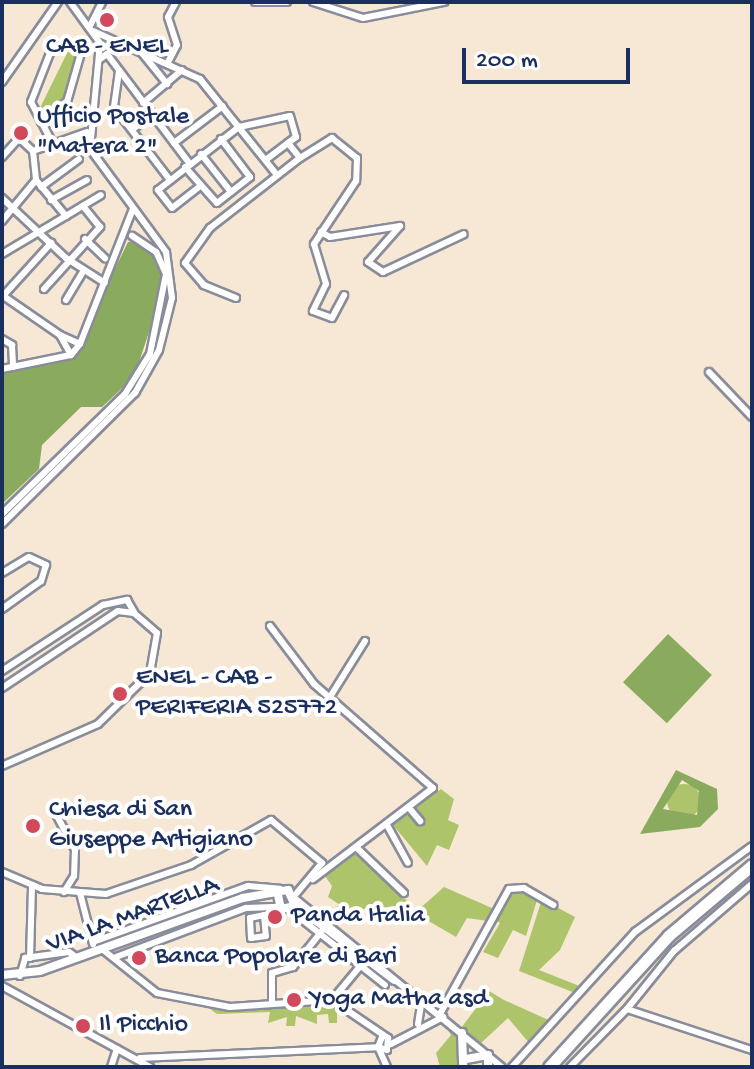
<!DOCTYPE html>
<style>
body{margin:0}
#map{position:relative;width:754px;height:1069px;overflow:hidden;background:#f7e8d5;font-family:"Gochi Hand",sans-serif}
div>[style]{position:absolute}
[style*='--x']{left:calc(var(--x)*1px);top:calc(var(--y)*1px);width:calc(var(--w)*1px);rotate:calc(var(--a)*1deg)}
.green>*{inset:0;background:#adc46a}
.round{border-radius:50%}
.forest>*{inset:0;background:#8aaa5e;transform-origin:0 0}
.roads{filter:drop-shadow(2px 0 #898c9a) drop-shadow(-2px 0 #898c9a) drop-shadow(0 2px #898c9a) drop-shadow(0 -2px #898c9a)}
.minor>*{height:6px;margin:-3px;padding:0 3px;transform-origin:3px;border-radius:3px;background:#fff}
.tertiary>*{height:8px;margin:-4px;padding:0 4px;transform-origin:4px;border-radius:4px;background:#fff}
.trunk>*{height:11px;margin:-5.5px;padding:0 5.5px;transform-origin:5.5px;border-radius:5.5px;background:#fff}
.dots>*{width:22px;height:22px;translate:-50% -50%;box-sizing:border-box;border:4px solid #fff;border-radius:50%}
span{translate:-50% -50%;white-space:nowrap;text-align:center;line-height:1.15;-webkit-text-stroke:8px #fff;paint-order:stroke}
.poi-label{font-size:26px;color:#1b2f5e}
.left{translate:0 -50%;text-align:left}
.street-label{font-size:26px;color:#1b2f5e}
.frame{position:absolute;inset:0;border:4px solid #1b2f5e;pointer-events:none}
.scale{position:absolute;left:462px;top:48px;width:168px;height:36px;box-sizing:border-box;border:4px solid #1b2f5e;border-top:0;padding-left:10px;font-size:24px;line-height:28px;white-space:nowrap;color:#1b2f5e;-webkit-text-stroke:6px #fff;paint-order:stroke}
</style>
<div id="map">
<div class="green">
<div style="clip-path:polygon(72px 43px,80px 49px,65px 100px,43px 117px,39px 110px)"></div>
<div class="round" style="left:667px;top:784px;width:34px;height:34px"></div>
<div style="clip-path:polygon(441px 789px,454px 799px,448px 820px,459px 825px,449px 850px,437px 845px,427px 866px,393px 825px)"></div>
<div style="clip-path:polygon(353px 854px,364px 857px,411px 905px,327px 912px,340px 905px,328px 897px,332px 886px,325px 876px)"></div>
<div style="clip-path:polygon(444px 887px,494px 909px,488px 921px,467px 918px,456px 937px,420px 916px,417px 911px)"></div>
<div style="clip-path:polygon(515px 887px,538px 897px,526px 936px,513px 930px,498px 958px,483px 952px,500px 923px,493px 919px)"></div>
<div style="clip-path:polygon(542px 899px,575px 917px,560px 950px,539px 970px,582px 987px,575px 993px,519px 971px)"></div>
<div style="clip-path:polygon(489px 991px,504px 1000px,553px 1022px,530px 1044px,508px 1018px,480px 1044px,461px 1028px)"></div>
<div style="clip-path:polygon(198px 1000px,231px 1011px,325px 1003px,346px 1013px,337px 1013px,337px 1023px,329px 1023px,328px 1014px,317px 1015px,317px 1024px,296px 1016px,295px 1026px,286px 1026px,287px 1017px,268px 1023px,270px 1012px,217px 1014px)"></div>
<div style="clip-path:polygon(442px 1021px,462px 1042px,460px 1067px,440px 1067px,436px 1053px,451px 1035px)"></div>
</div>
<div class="forest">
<div style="clip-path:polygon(141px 240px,160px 265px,162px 293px,134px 377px,102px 407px,81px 407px,42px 445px,39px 469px,2px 504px,2px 373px,72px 357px,128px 242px)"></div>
<div style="left:668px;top:634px;width:60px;height:66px;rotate:43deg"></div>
<div style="clip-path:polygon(evenodd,676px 770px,717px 789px,718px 809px,700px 827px,640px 834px,676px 770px,682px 780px,699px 791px,697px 815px,663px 809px,682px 780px)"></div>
</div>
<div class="roads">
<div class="minor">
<div style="--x:255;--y:2;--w:32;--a:0"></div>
<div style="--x:313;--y:2;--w:52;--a:17.7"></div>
<div style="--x:363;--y:18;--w:83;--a:-11.2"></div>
<div style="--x:90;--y:26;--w:27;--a:-63"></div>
<div style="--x:93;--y:31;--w:117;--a:24.2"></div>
<div style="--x:200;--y:79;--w:123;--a:51.3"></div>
<div style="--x:142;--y:53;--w:40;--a:51"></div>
<div style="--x:100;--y:59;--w:9;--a:-36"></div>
<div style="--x:107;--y:54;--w:136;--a:53"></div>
<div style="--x:167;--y:64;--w:21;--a:-62"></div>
<div style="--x:177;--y:45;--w:29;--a:-108"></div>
<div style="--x:168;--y:17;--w:17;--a:-62"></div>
<div style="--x:119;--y:71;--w:36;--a:98"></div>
<div style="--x:114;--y:107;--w:92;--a:52.5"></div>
<div style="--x:2;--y:82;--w:98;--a:-55"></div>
<div style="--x:143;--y:103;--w:51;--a:-40.2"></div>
<div style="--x:41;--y:122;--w:33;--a:-38"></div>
<div style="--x:67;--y:102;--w:51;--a:-74.1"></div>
<div style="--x:132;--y:130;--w:26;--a:-39"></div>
<div style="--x:52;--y:142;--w:45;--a:-117.7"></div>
<div style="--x:31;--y:102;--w:58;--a:-68.7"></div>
<div style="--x:174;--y:143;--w:61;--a:-37.1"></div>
<div style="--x:288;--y:143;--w:19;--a:51"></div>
<div style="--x:300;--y:158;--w:38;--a:-32"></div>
<div style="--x:332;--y:138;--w:32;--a:39"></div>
<div style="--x:357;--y:158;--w:23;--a:92"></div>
<div style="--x:356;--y:181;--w:76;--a:123.7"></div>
<div style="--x:314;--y:244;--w:42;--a:73.3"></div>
<div style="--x:326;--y:284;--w:30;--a:116"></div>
<div style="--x:313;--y:311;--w:20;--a:20"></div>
<div style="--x:332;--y:318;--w:26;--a:-62"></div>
<div style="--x:33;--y:151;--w:29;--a:84"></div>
<div style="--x:36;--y:180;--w:47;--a:50.2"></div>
<div style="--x:33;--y:151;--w:57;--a:-19.4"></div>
<div style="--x:201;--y:154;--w:48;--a:51.7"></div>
<div style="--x:2;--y:157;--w:25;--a:-48"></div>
<div style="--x:19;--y:138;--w:19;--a:43"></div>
<div style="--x:185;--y:167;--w:48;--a:48.4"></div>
<div style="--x:217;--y:203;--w:42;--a:-38.2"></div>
<div style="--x:250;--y:177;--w:48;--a:-127.3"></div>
<div style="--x:41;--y:187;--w:47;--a:-36.4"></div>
<div style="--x:199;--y:187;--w:34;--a:142"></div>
<div style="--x:172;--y:208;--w:23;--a:-128"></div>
<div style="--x:158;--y:190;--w:103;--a:-37.9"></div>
<div style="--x:239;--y:127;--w:52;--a:-12.2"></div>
<div style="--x:290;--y:116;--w:22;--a:74"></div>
<div style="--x:296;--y:137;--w:38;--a:143"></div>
<div style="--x:2;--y:198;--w:88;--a:43.2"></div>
<div style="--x:66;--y:258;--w:46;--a:32.7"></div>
<div style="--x:51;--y:200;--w:41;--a:-29.1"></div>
<div style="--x:2;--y:221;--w:53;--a:-50.3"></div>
<div style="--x:321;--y:232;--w:10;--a:29"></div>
<div style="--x:330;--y:237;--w:71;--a:-8.9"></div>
<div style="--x:400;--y:226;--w:48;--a:131.6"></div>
<div style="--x:368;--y:262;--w:18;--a:34"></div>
<div style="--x:383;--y:272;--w:89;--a:-25.1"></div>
<div style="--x:85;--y:239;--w:28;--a:44"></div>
<div style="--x:2;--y:254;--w:115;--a:-30.8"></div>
<div style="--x:44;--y:289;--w:84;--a:-47.9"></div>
<div style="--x:100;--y:227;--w:27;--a:-129"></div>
<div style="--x:2;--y:295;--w:70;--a:34.6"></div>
<div style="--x:3;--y:296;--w:72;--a:-47.8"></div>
<div style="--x:236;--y:298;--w:35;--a:-158"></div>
<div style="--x:204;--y:285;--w:29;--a:-131"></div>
<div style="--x:185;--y:263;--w:43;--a:-54.5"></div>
<div style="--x:210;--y:228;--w:114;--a:-37.9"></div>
<div style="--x:66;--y:300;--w:33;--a:-59"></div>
<div style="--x:2;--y:339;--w:12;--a:31"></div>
<div style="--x:12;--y:345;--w:22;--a:87"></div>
<div style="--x:71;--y:355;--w:23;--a:-119"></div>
<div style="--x:60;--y:335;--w:22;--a:24"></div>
<div style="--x:2;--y:369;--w:70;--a:-11.5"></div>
<div style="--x:71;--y:355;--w:14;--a:-51"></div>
<div style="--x:80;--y:344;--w:145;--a:-68.6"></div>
<div style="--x:709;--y:372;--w:62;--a:46.3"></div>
<div style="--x:2;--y:514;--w:172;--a:-44.3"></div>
<div style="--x:125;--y:394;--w:47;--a:-58"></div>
<div style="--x:150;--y:354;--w:82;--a:-78.7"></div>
<div style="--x:166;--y:274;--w:24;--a:-114"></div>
<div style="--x:156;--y:252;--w:29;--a:-146"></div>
<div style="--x:2;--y:524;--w:187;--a:-44.6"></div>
<div style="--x:135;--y:393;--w:49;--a:-60.8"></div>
<div style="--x:159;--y:350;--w:54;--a:-76"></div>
<div style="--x:172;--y:298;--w:46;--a:-97.4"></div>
<div style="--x:166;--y:252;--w:128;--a:-126.4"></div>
<div style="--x:90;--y:149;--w:106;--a:-84.6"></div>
<div style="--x:100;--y:43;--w:51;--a:-126.2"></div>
<div style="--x:2;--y:573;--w:31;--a:-31"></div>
<div style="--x:29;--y:557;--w:19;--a:25"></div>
<div style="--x:46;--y:565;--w:17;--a:107"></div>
<div style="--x:41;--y:581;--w:48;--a:144.3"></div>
<div style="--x:270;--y:626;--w:73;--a:52.8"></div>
<div style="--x:314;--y:684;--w:158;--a:41.2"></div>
<div style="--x:433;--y:788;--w:151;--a:142.8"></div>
<div style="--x:2;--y:671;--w:121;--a:-33.2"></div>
<div style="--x:103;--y:605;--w:25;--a:-12"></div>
<div style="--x:127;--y:600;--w:14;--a:60"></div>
<div style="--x:2;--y:688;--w:139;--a:-33.6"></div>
<div style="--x:118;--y:611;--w:16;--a:7"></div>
<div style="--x:134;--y:613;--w:30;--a:41"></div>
<div style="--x:157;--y:633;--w:41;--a:99.9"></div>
<div style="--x:150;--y:673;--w:73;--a:135.6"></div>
<div style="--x:98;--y:724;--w:105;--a:156.4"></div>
<div style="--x:330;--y:697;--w:66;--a:-58"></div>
<div style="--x:410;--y:809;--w:16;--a:50"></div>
<div style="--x:56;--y:814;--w:40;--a:62"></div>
<div style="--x:75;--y:849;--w:27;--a:92"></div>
<div style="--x:74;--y:876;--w:19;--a:122"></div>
<div style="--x:387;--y:825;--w:43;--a:61.1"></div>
<div style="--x:357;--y:848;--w:65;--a:43.8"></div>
<div style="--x:2;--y:872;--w:43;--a:23"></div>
<div style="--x:42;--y:889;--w:64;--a:4.5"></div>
<div style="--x:106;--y:894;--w:90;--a:-18.8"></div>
<div style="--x:191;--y:865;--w:92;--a:-29.4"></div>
<div style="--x:271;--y:820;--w:67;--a:40.1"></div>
<div style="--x:322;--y:863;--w:42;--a:130.2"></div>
<div style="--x:80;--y:893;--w:53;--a:75.7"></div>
<div style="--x:297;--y:900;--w:264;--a:39.2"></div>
<div style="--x:295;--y:906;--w:124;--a:37.1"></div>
<div style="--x:290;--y:910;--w:121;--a:38.3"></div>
<div style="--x:264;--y:915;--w:21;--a:85"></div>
<div style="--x:266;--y:936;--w:15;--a:172"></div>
<div style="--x:251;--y:938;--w:20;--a:-93"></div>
<div style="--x:250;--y:918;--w:14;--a:-12"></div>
<div style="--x:93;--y:942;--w:165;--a:-19.9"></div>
<div style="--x:248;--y:886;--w:32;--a:5"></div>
<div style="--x:102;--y:949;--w:70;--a:38.7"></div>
<div style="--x:157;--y:993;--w:74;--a:10.9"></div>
<div style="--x:230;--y:1007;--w:102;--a:-3.9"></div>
<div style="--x:332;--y:1000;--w:68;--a:34.2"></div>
<div style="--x:388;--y:1038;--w:12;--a:95"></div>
<div style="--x:387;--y:1050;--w:9;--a:-162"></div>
<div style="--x:378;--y:1047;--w:11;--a:-68"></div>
<div style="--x:116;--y:957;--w:139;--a:-20.7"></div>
<div style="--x:246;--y:908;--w:33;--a:-2"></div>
<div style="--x:30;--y:958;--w:73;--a:-88.4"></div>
<div style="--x:20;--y:976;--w:19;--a:-74"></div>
<div style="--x:25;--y:958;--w:44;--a:-7.8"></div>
<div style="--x:69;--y:952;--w:10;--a:37"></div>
<div style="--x:2;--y:986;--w:169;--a:28.7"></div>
<div style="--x:332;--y:1000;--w:47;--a:-50.2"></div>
<div style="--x:272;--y:1004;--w:31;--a:-90"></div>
<div style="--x:272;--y:973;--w:22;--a:-16"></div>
<div style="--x:293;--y:967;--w:46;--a:-51.1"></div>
<div style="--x:627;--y:1009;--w:75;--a:-51"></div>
<div style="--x:674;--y:951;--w:103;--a:-40.7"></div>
<div style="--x:440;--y:1014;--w:143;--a:-61.1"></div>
<div style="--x:509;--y:889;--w:15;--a:-4"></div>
<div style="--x:524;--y:888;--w:34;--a:30"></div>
<div style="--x:418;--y:1024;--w:25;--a:-81"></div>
<div style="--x:391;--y:1044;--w:59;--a:-27.4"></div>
<div style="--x:379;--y:1049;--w:20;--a:66"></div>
<div style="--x:140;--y:1058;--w:238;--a:-2.6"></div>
<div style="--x:111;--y:1067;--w:19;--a:-72"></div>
<div style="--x:512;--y:1067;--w:183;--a:-47.7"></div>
<div style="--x:635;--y:932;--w:145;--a:-36.3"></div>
<div style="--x:570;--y:1067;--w:81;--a:-45.5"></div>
<div style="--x:627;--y:1009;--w:132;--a:18.2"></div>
</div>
<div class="tertiary">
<div style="--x:2;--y:975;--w:38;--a:-6"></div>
<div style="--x:40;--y:971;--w:216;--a:-19.8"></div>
<div style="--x:243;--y:898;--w:46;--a:-10.1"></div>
<div style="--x:288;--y:890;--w:17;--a:66"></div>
<div style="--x:295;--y:906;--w:14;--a:168"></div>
<div style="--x:281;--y:909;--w:14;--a:-102"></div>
<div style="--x:462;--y:1033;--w:34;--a:88"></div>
<div style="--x:466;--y:1059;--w:22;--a:-10"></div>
<div style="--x:488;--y:1055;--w:12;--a:90"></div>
</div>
<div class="trunk">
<div style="--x:549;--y:1067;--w:177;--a:-47.7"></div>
<div style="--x:668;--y:936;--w:110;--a:-40.2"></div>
</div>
</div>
<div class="dots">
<div style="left:107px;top:20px;background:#d1495b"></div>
<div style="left:21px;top:133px;background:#d1495b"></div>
<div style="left:120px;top:694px;background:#d1495b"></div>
<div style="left:33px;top:826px;background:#d1495b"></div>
<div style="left:275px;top:917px;background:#d1495b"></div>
<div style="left:139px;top:958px;background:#d1495b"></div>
<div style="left:294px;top:1000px;background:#d1495b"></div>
<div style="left:83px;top:1026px;background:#d1495b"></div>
</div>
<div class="poi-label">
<span style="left:107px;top:48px">CAB - ENEL</span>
<span class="left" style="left:37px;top:133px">Ufficio Postale<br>"Matera 2"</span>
<span class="left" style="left:136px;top:694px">ENEL - CAB -<br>PERIFERIA 525772</span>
<span class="left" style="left:49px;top:826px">Chiesa di San<br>Giuseppe Artigiano</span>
<span class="left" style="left:291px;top:917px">Panda Italia</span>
<span class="left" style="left:155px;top:958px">Banca Popolare di Bari</span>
<span class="left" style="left:310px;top:1000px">Yoga Matha asd</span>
<span class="left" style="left:99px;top:1026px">Il Picchio</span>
</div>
<div class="street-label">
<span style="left:133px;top:916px;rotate:-20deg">VIA LA MARTELLA</span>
</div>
<div class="frame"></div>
<div class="scale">200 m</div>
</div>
